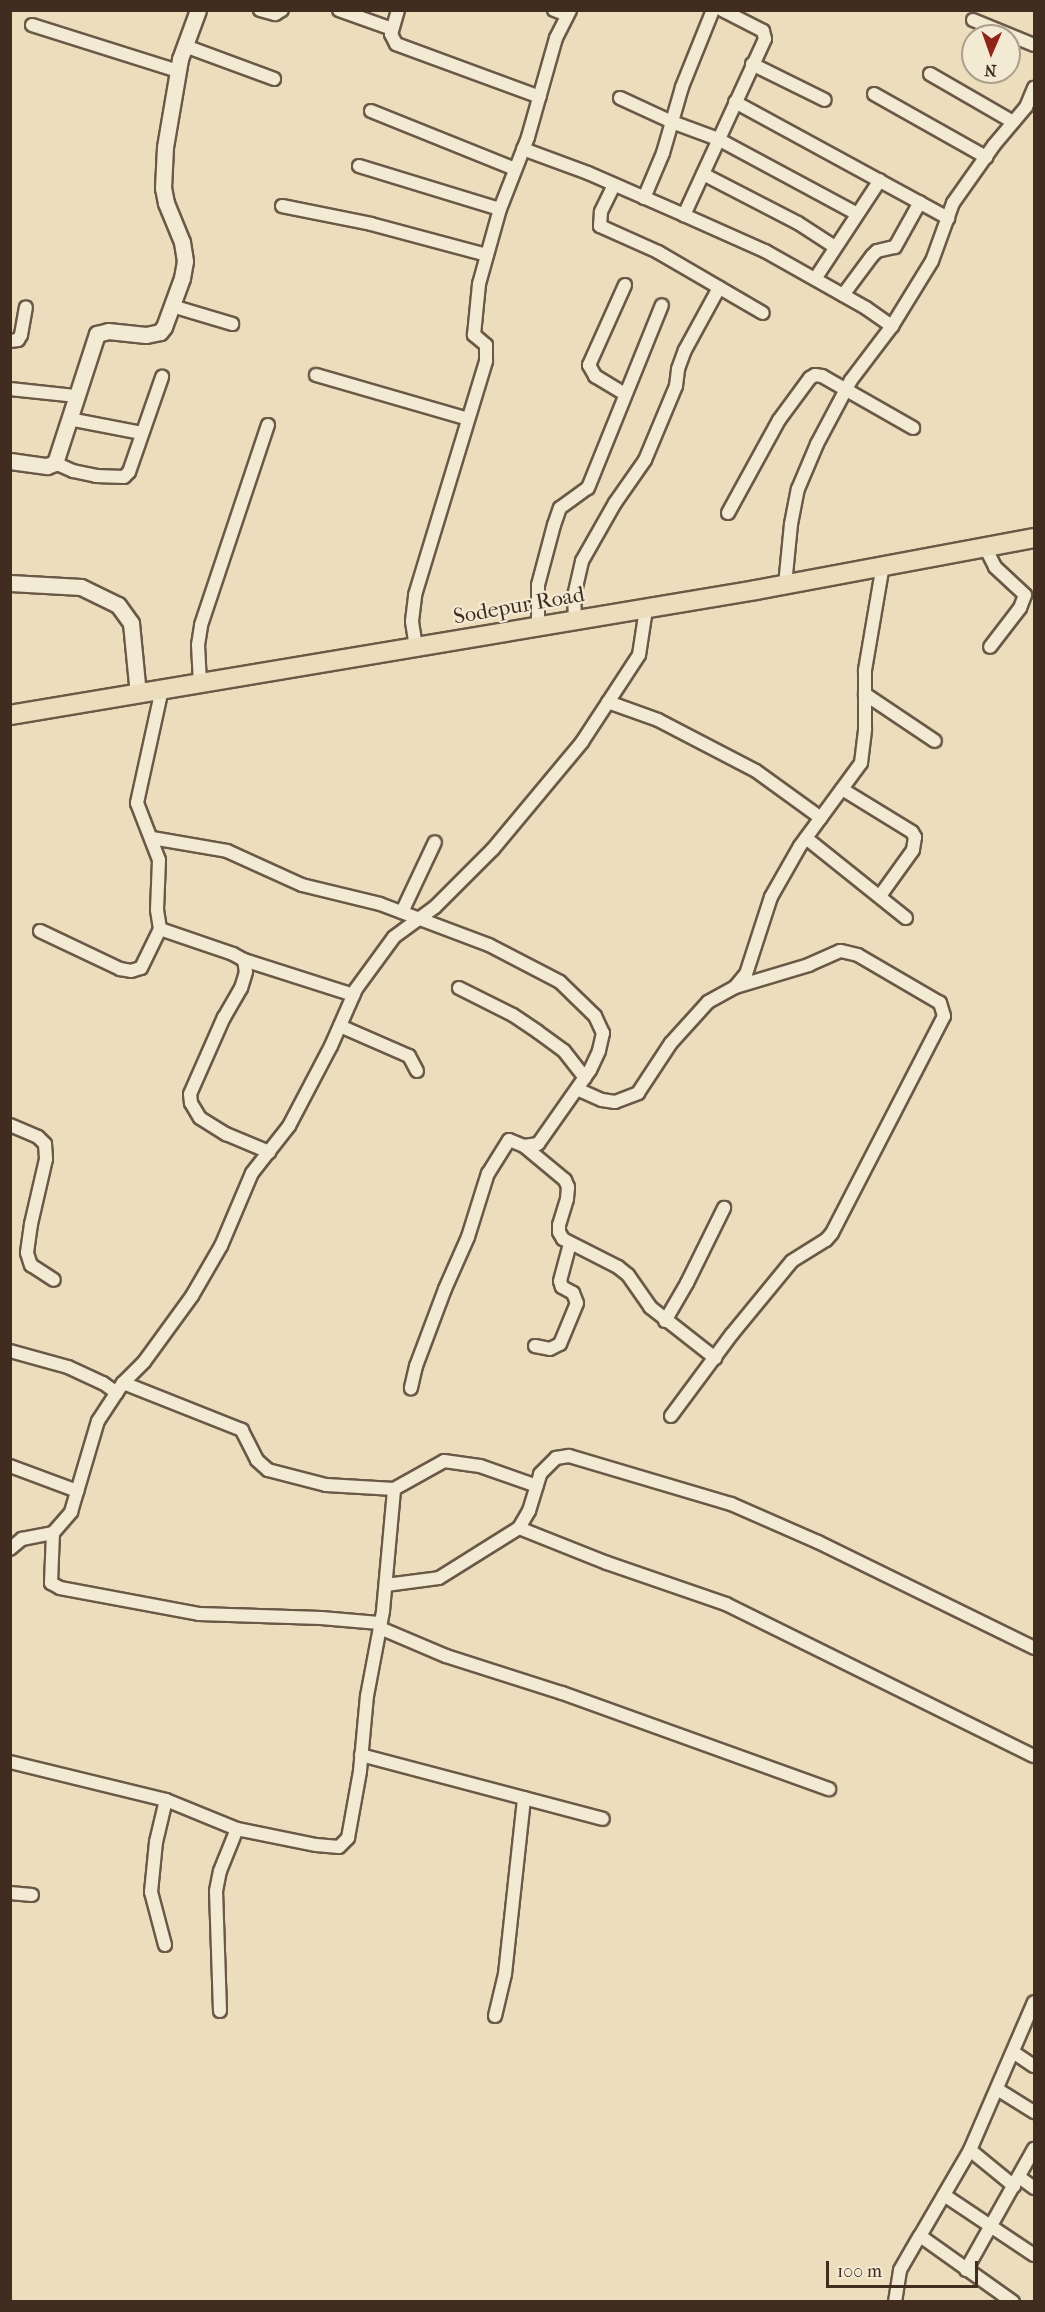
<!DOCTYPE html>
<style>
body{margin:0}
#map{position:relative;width:1045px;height:2312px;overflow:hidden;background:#ecdebd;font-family:"IM FELL French Canon",serif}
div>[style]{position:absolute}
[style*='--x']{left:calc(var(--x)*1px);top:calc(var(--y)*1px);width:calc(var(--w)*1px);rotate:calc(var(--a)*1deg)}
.roads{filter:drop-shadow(2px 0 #6b5947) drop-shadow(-2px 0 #6b5947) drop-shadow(0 2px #6b5947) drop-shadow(0 -2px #6b5947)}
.minor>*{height:12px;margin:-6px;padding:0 6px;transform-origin:6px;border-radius:6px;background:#f3ead4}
.tertiary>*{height:15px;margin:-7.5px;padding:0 7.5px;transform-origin:7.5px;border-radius:7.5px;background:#f3ead4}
.primary>*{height:18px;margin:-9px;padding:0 9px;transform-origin:9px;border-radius:9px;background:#ecdebd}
span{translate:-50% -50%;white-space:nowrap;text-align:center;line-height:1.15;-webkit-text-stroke:4.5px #f3ead4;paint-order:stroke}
.street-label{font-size:22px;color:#402d20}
.frame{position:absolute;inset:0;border:12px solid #402d20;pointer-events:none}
.north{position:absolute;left:961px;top:24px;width:60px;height:60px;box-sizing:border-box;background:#f3ead4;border:2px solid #ab9e8c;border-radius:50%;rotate:182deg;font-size:16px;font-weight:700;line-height:24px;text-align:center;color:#402d20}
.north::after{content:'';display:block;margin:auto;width:21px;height:27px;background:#8f2418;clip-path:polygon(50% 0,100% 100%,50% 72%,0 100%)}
.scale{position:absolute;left:826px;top:2261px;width:152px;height:27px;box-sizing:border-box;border:3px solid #402d20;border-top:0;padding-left:8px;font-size:18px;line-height:21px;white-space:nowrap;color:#402d20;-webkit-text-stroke:4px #f3ead4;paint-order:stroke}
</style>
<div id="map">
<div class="roads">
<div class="minor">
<div style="--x:260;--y:10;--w:16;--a:15"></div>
<div style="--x:275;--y:14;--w:8;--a:-30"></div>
<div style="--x:339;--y:10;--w:56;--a:19.7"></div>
<div style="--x:398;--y:10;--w:25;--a:106"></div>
<div style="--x:391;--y:34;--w:11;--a:63"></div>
<div style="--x:396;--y:44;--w:153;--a:20.2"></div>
<div style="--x:554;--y:10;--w:14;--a:21"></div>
<div style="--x:722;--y:10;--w:46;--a:27.1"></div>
<div style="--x:763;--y:31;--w:8;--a:76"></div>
<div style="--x:765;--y:39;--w:194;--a:114.7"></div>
<div style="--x:684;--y:215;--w:89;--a:24"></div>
<div style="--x:765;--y:251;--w:116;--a:29.4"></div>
<div style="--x:866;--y:308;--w:32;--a:35"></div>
<div style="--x:892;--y:326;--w:76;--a:-58.4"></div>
<div style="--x:932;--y:261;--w:62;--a:-70.1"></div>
<div style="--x:953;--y:203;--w:71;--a:-54.7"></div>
<div style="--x:994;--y:145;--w:50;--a:-49.9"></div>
<div style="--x:1026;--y:107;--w:21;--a:-67"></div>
<div style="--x:973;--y:20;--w:66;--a:22.3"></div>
<div style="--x:32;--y:25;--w:153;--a:17.5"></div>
<div style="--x:185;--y:46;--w:95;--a:20.3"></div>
<div style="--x:752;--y:64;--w:81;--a:26.3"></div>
<div style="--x:930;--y:74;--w:96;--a:30"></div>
<div style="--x:874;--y:94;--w:129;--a:29.4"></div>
<div style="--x:620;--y:98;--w:57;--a:24.8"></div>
<div style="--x:672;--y:122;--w:49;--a:20.3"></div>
<div style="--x:718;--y:139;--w:158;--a:28.3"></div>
<div style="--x:735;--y:102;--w:243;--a:28.6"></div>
<div style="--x:371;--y:111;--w:155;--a:21.9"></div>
<div style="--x:523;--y:149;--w:69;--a:20.3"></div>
<div style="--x:588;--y:173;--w:105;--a:23.6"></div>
<div style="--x:359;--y:166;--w:147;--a:17"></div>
<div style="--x:703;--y:174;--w:107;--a:27.3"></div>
<div style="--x:798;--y:223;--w:44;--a:33"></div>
<div style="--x:614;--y:185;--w:30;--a:116"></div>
<div style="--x:601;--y:212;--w:14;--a:94"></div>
<div style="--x:600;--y:226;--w:64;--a:24.1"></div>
<div style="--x:658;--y:252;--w:121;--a:30.2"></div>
<div style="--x:644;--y:198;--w:49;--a:-67.1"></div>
<div style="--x:663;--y:153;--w:69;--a:-73.9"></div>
<div style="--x:682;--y:87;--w:83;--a:-68.1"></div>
<div style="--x:282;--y:206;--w:91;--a:11.4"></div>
<div style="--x:371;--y:224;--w:120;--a:15"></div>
<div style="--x:815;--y:279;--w:118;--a:-56.7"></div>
<div style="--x:625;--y:285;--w:88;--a:114.2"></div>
<div style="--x:589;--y:365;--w:13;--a:61"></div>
<div style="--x:595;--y:376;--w:35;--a:31"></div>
<div style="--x:843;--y:295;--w:49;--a:-53.4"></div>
<div style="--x:872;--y:256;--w:7;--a:-45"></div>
<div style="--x:877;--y:251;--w:18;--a:-13"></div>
<div style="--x:895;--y:247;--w:51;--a:-60.9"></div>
<div style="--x:172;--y:306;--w:63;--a:16.7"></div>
<div style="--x:10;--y:341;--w:8;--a:-7"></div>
<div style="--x:18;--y:340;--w:6;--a:-59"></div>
<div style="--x:21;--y:335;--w:28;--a:-80"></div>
<div style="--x:316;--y:375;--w:158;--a:16.1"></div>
<div style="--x:10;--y:389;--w:65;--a:6.1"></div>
<div style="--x:69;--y:419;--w:74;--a:10.9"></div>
<div style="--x:55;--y:463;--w:20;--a:24"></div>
<div style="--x:73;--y:471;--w:24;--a:12"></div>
<div style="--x:96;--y:476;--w:28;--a:2"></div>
<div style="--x:124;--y:477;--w:7;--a:-45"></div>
<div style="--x:129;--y:472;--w:101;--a:-70.8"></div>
<div style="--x:728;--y:513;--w:106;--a:-61.3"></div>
<div style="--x:779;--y:420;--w:52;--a:-53.6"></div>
<div style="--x:810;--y:378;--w:6;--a:-31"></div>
<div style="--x:815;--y:375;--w:7;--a:8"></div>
<div style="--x:822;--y:376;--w:105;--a:29.7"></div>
<div style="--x:985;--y:547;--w:22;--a:63"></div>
<div style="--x:995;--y:567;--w:41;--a:43"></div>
<div style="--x:1025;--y:595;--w:14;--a:111"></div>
<div style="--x:1020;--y:608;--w:49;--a:127.6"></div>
<div style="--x:785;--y:585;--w:61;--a:-84.4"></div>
<div style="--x:791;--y:524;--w:36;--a:-79"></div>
<div style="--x:798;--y:489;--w:49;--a:-67.1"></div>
<div style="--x:817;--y:444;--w:72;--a:-62"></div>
<div style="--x:851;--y:380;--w:68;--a:-52.8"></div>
<div style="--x:575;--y:621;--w:25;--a:-92"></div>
<div style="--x:574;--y:596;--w:36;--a:-77"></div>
<div style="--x:582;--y:561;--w:67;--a:-60.4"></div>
<div style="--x:615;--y:503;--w:52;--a:-55.1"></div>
<div style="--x:645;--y:460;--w:80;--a:-67.3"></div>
<div style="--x:676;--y:386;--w:17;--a:-83"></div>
<div style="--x:678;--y:369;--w:20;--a:-70"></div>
<div style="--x:685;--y:350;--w:71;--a:-61.3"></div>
<div style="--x:538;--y:627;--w:42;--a:-90"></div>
<div style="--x:538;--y:585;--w:62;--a:-75.1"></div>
<div style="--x:554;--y:525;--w:18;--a:-71"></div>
<div style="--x:560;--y:508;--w:34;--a:-36"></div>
<div style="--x:588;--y:488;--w:197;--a:-68"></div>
<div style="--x:416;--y:647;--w:26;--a:-99"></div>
<div style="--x:412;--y:621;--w:26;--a:-83"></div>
<div style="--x:415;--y:595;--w:245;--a:-73.1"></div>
<div style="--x:486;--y:361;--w:16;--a:-90"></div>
<div style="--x:486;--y:345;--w:16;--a:-140"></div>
<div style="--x:474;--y:335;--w:51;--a:-84.4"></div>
<div style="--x:479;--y:284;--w:78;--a:-74.4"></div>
<div style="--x:500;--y:209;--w:77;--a:-68.7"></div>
<div style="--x:528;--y:137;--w:103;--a:-74.2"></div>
<div style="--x:556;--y:38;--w:31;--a:-63"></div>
<div style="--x:200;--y:683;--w:38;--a:-93"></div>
<div style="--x:198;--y:645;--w:20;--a:-81"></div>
<div style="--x:201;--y:625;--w:211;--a:-71.5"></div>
<div style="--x:162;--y:689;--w:117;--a:102.4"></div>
<div style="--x:137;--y:803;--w:61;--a:68.9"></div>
<div style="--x:159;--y:860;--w:50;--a:92.3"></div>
<div style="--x:157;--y:910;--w:19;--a:81"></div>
<div style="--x:160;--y:929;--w:77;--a:18.9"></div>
<div style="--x:233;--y:954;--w:13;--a:29"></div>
<div style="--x:244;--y:960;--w:12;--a:81"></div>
<div style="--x:246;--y:972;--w:17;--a:107"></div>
<div style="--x:241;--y:988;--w:34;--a:120"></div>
<div style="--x:224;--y:1017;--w:84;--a:113.8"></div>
<div style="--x:190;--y:1094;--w:9;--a:84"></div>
<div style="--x:191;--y:1103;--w:17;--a:59"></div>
<div style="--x:200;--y:1118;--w:31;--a:32"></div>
<div style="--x:226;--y:1134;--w:47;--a:22.7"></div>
<div style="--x:865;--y:694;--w:84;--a:33.9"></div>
<div style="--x:608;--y:702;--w:53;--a:19.8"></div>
<div style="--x:658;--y:720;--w:110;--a:27.5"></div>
<div style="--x:756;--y:771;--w:80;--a:35.9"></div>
<div style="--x:842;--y:789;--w:82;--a:31.6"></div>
<div style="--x:912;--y:832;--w:6;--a:59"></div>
<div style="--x:915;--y:837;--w:13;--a:99"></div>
<div style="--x:913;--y:850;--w:57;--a:125.7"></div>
<div style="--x:152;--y:838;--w:76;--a:9.8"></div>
<div style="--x:227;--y:851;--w:82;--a:24.4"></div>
<div style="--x:302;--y:885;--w:80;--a:13.7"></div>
<div style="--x:380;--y:904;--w:116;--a:20.6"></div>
<div style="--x:489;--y:945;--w:80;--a:27.5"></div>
<div style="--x:560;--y:982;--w:49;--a:44.2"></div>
<div style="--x:595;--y:1016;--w:19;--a:65"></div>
<div style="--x:603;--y:1033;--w:18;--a:103"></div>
<div style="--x:599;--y:1051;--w:21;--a:115"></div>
<div style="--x:590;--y:1070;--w:90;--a:125.1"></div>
<div style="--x:538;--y:1144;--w:14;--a:172"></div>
<div style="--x:524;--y:1146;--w:16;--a:-158"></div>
<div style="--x:509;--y:1140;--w:39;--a:122"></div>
<div style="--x:488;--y:1173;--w:67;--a:107.4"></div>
<div style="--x:468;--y:1237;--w:57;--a:113.9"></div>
<div style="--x:445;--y:1289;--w:82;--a:110.6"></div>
<div style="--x:416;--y:1366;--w:23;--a:103"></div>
<div style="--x:806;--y:838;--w:128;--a:38.7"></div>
<div style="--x:402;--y:912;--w:77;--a:-64.8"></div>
<div style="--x:40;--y:931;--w:89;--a:25.4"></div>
<div style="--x:120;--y:969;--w:11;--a:10"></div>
<div style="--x:131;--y:971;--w:10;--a:-17"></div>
<div style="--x:141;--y:968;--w:43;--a:-64"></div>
<div style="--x:244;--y:960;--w:115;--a:17.7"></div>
<div style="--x:459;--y:988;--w:60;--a:26.6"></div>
<div style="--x:513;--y:1015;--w:30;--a:34"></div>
<div style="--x:538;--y:1032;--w:32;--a:36"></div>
<div style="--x:564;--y:1051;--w:34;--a:52"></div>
<div style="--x:340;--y:1026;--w:75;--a:23.5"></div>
<div style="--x:409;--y:1056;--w:17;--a:62"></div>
<div style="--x:577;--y:1089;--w:27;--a:24"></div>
<div style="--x:602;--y:1100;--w:13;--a:9"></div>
<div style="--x:615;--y:1102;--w:25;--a:-21"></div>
<div style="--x:638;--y:1093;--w:60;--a:-56.6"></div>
<div style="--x:671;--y:1043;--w:55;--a:-47.9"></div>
<div style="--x:708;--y:1002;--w:31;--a:-29"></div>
<div style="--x:735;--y:987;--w:17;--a:-50"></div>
<div style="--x:746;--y:974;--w:81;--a:-72"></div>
<div style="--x:771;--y:897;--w:59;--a:-60.4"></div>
<div style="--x:800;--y:846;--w:103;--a:-53.7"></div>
<div style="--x:861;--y:763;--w:34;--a:-83"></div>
<div style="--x:865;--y:729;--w:59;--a:-90"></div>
<div style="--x:865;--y:670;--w:107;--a:-80.3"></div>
<div style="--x:10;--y:1125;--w:30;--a:23"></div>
<div style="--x:38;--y:1137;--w:10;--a:45"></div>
<div style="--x:45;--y:1144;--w:15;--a:86"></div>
<div style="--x:46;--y:1159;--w:67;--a:103"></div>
<div style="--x:31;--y:1224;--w:29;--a:98"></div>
<div style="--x:27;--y:1253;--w:13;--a:72"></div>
<div style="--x:31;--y:1265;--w:27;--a:33"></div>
<div style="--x:524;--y:1146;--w:53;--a:39.7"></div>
<div style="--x:565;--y:1180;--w:8;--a:67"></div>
<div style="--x:568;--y:1187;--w:12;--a:95"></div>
<div style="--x:567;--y:1199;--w:27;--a:107"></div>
<div style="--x:559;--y:1225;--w:7;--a:90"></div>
<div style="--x:559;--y:1232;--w:8;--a:60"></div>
<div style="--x:563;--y:1239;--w:62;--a:27"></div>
<div style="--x:618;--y:1267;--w:13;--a:39"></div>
<div style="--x:628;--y:1275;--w:39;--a:55"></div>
<div style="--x:650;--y:1307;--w:83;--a:38.1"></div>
<div style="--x:665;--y:1321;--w:44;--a:-59.9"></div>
<div style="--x:687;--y:1283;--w:84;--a:-63.7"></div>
<div style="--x:535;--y:1346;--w:15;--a:11"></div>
<div style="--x:550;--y:1349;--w:11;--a:-27"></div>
<div style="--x:560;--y:1344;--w:44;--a:-67.5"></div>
<div style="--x:577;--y:1303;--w:11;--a:-112"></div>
<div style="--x:573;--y:1293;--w:13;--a:-151"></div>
<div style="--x:562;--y:1287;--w:6;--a:-108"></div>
<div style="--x:560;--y:1281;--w:38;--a:-75"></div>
<div style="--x:10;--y:1351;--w:60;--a:15.4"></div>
<div style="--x:68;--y:1367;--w:38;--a:25"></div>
<div style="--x:103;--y:1383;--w:17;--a:36"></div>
<div style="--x:671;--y:1416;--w:102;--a:-53.4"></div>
<div style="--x:732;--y:1334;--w:94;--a:-50.6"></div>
<div style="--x:792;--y:1261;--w:40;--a:-32"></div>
<div style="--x:826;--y:1240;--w:9;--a:-49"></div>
<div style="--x:832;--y:1233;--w:244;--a:-62.7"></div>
<div style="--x:944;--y:1016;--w:14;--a:-107"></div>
<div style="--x:940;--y:1003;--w:95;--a:-149.7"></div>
<div style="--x:858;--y:955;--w:18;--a:-167"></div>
<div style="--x:840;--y:951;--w:34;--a:156"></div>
<div style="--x:809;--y:965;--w:77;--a:163.4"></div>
<div style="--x:10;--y:1466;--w:72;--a:20.5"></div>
<div style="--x:394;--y:1489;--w:57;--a:-29.2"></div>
<div style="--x:444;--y:1461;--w:36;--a:8"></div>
<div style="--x:480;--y:1466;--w:60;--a:19.3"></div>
<div style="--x:519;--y:1528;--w:95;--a:21.7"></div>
<div style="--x:607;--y:1563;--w:126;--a:19"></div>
<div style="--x:726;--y:1604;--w:343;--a:26.3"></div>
<div style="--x:53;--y:1533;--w:50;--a:92.3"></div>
<div style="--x:51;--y:1583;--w:10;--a:29"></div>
<div style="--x:60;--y:1588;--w:141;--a:10.6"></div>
<div style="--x:199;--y:1614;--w:122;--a:1.9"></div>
<div style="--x:321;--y:1618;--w:58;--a:4.9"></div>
<div style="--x:10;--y:1549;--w:16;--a:-40"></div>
<div style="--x:22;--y:1539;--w:32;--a:-11"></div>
<div style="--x:53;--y:1533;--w:28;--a:-49"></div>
<div style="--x:71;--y:1512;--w:95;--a:-73.5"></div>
<div style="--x:98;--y:1421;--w:45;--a:-56.7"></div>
<div style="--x:123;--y:1383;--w:30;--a:-45"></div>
<div style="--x:144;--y:1362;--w:82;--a:-54"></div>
<div style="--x:192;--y:1296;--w:58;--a:-59.9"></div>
<div style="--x:221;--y:1246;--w:79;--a:-67"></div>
<div style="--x:252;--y:1173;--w:60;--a:-51.8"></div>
<div style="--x:289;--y:1126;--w:90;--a:-62.3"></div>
<div style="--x:331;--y:1046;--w:62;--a:-66.3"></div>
<div style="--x:356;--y:989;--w:64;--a:-53.8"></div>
<div style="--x:394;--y:937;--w:51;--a:-36.2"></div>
<div style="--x:435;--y:907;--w:82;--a:-45"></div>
<div style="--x:493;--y:849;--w:139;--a:-50.2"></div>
<div style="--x:582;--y:742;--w:104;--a:-56.8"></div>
<div style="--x:639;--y:655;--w:47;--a:-81.3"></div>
<div style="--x:386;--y:1585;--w:53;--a:-7.5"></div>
<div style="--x:439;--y:1578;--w:94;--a:-32"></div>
<div style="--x:519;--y:1528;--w:20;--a:-60"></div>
<div style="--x:529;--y:1511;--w:39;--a:-73"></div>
<div style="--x:540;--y:1474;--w:23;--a:-45"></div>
<div style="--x:556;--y:1458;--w:13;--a:-9"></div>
<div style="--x:569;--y:1456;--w:169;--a:16.5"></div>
<div style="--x:731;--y:1504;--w:95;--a:23.6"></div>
<div style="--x:818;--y:1542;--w:241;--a:26.1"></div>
<div style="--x:380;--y:1628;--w:72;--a:23"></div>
<div style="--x:446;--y:1656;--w:122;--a:17.7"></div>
<div style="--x:562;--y:1693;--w:284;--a:19.8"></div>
<div style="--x:361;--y:1755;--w:250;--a:14.8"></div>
<div style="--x:10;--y:1762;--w:161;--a:13.7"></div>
<div style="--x:166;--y:1800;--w:77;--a:22.2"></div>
<div style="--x:237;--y:1829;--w:81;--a:11.4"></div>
<div style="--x:316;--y:1845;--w:23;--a:5"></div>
<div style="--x:339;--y:1847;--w:13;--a:-45"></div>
<div style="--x:348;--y:1838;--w:68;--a:-79.8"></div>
<div style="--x:360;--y:1771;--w:75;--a:-84.7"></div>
<div style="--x:367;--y:1696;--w:86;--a:-79.3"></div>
<div style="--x:383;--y:1611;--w:122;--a:-84.8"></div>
<div style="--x:394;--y:1489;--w:68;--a:-176.6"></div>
<div style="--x:326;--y:1485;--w:60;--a:-165.5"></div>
<div style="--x:268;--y:1470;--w:15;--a:-138"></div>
<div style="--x:257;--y:1460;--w:34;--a:-117"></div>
<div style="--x:242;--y:1430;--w:128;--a:-158.4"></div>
<div style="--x:10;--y:1893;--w:22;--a:5"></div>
<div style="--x:165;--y:1945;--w:55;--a:-104.8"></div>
<div style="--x:151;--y:1892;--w:50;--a:-84.3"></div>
<div style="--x:156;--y:1842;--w:43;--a:-76.6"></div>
<div style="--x:220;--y:2011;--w:120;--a:-91.9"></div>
<div style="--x:216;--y:1891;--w:20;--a:-79"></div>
<div style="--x:220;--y:1871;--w:45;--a:-68"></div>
<div style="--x:495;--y:2016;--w:43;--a:-76.6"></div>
<div style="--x:505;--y:1974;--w:177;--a:-83.8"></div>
<div style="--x:1013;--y:2052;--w:25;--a:34"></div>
<div style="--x:997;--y:2089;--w:44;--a:31.9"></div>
<div style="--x:970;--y:2150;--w:57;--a:39.3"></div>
<div style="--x:1019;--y:2177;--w:19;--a:36"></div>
<div style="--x:944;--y:2195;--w:108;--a:33.7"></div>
<div style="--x:966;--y:2270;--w:139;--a:-60.7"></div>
<div style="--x:895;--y:2302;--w:32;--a:-81"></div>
<div style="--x:900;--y:2270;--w:39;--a:-60"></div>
<div style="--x:1013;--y:2302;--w:114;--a:-144.6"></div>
<div style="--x:920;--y:2236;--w:99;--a:-59.8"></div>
<div style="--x:970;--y:2150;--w:161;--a:-66.6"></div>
</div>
<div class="tertiary">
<div style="--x:10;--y:461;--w:37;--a:8"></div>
<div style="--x:47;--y:466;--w:9;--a:-21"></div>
<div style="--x:55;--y:463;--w:136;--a:-72"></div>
<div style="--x:97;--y:334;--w:11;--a:-15"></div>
<div style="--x:108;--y:331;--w:38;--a:6"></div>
<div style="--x:146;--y:335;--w:14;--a:-12"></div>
<div style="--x:160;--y:332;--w:6;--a:-51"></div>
<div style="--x:164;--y:327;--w:52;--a:-69.8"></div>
<div style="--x:182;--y:278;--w:17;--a:-80"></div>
<div style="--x:185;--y:261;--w:19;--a:-99"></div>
<div style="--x:182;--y:242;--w:42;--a:-112.3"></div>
<div style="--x:166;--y:203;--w:15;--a:-101"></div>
<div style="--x:163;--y:188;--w:41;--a:-87.2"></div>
<div style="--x:165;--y:147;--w:89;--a:-80.3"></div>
<div style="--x:180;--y:59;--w:52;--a:-69.8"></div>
<div style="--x:10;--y:583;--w:71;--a:3.2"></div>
<div style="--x:81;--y:587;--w:41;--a:25.9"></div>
<div style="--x:118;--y:605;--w:22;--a:54"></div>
<div style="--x:131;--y:623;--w:71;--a:84.4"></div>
</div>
<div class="primary">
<div style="--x:10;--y:715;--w:756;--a:-9.51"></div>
<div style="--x:756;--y:590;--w:283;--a:-10.6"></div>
</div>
</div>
<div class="street-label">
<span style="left:519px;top:606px;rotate:-10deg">Sodepur Road</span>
</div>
<div class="frame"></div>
<div class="north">N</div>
<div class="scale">100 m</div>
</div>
